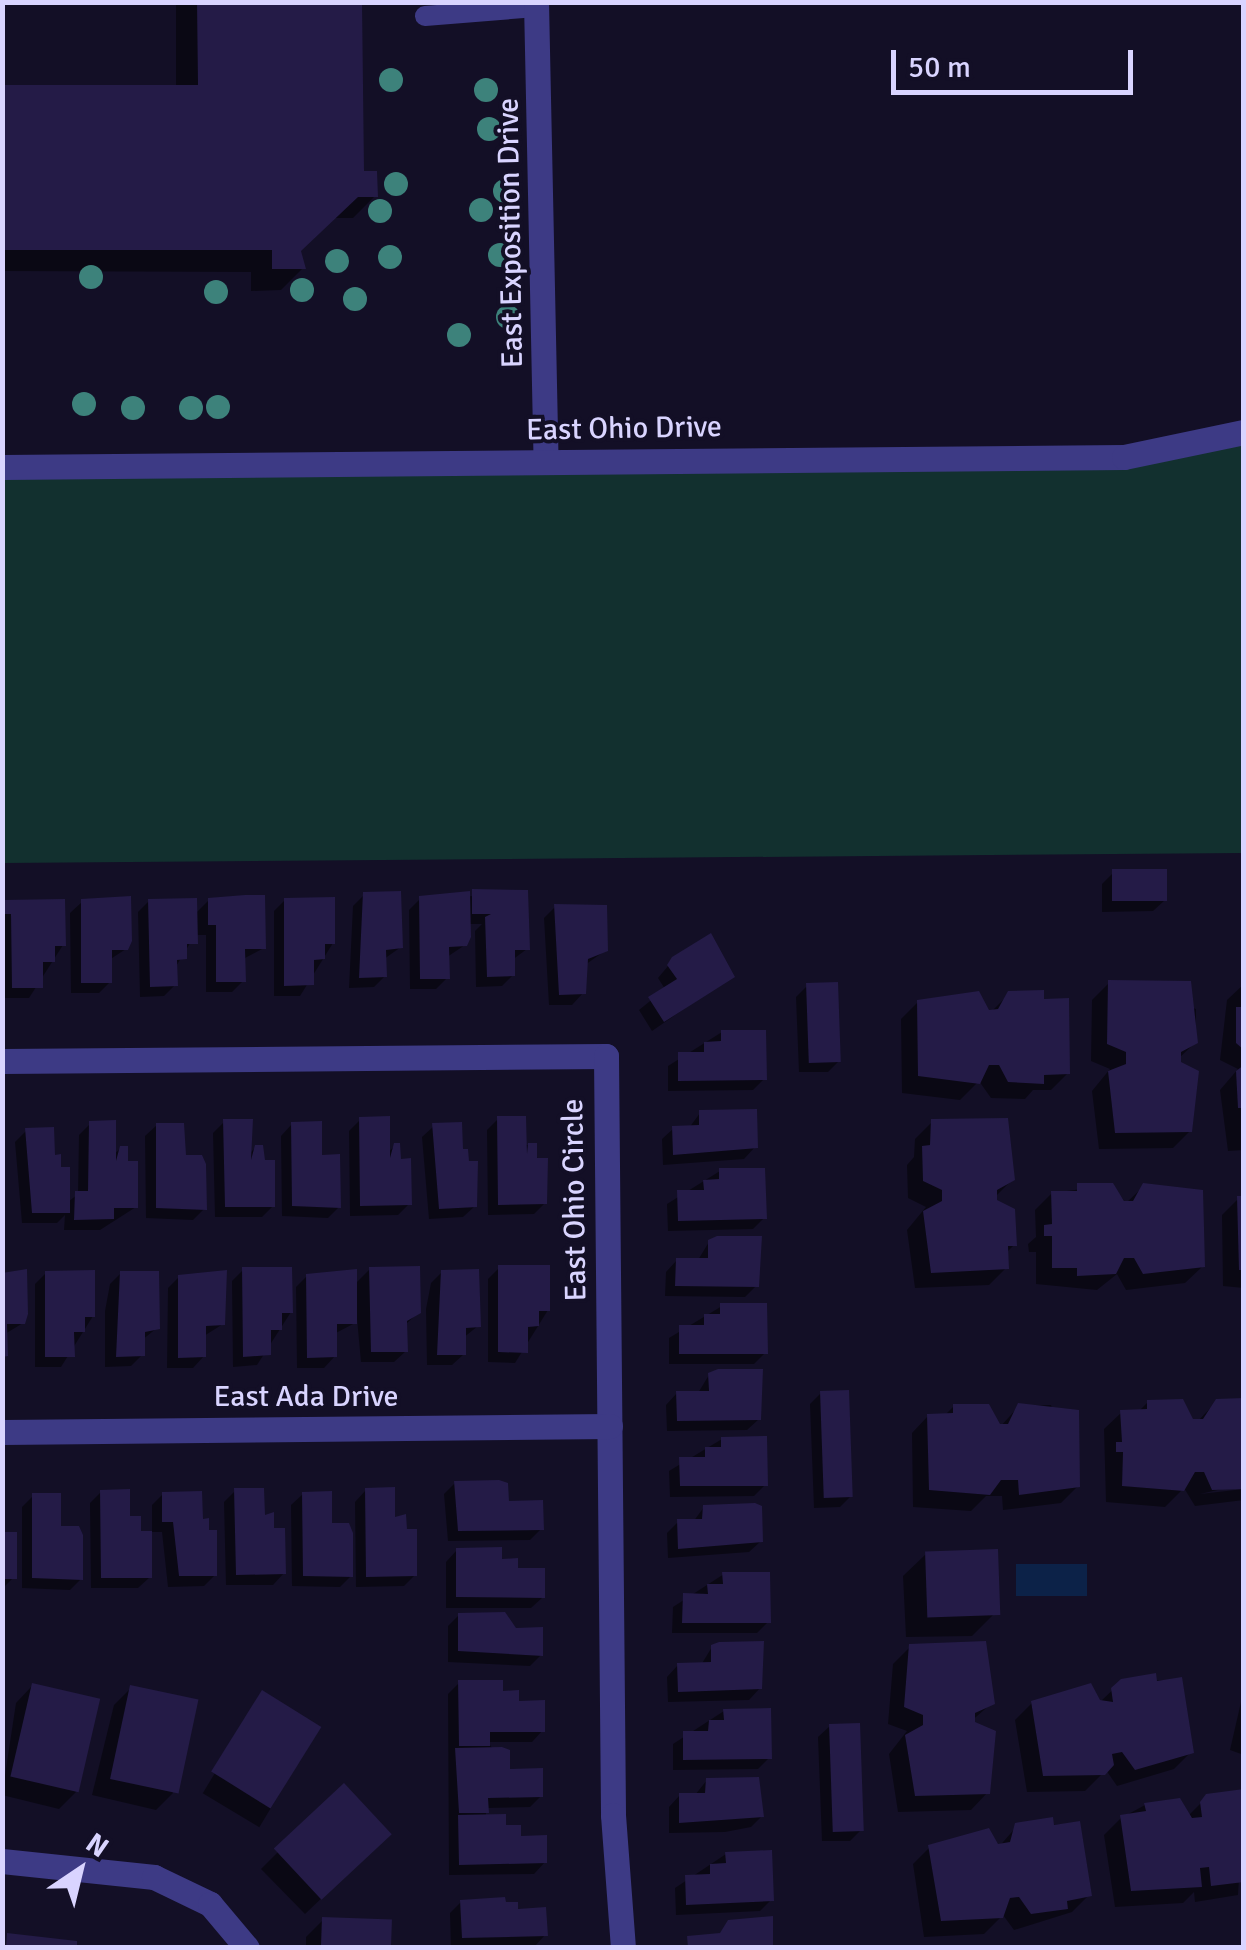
<!DOCTYPE html>
<style>
body{margin:0}
#map{position:relative;width:1246px;height:1950px;overflow:hidden;background:#130f26;font-family:Signika,sans-serif}
div>[style]{position:absolute}
[style*='--x']{left:calc(var(--x)*1px);top:calc(var(--y)*1px);width:calc(var(--w)*1px);rotate:calc(var(--a)*1deg)}
.green>*{inset:0;background:#12302f}
.water>*{inset:0;background:#0c2248;transform-origin:0 0}
.shadow>*{inset:0;background:#0007;transform-origin:0 0}
.building>*{inset:0;background:#241b47;transform-origin:0 0}
.lane>*{height:20px;margin:-10px;padding:0 10px;transform-origin:10px;border-radius:10px;background:#3d3a85}
.street>*{height:25px;margin:-12.5px;padding:0 12.5px;transform-origin:12.5px;border-radius:12.5px;background:#3d3a85}
.trees>*{width:24px;height:24px;margin:-12px;border-radius:50%;background:#3d827b}
span{translate:-50% -50%;white-space:nowrap;text-align:center;line-height:1.15;-webkit-text-stroke:8px #130f26;paint-order:stroke}
.street-label{font-size:30px;color:#d9d4ff}
.frame{position:absolute;inset:0;border:5px solid #d9d4ff;pointer-events:none}
.north{position:absolute;left:30px;top:1820px;width:100px;height:100px;-webkit-text-stroke:8px #130f26;paint-order:stroke;rotate:35deg;font-size:28px;font-weight:700;line-height:40px;text-align:center;color:#d9d4ff}
.north::after{content:'';display:block;margin:auto;width:35px;height:45px;background:#d9d4ff;clip-path:polygon(50% 0,100% 100%,50% 72%,0 100%)}
.scale{position:absolute;left:891px;top:50px;width:242px;height:45px;box-sizing:border-box;border:5px solid #d9d4ff;border-top:0;padding-left:12px;font-size:30px;line-height:35px;white-space:nowrap;color:#d9d4ff;-webkit-text-stroke:8px #130f26;paint-order:stroke}
</style>
<div id="map">
<div class="green">
<div style="clip-path:polygon(1243px 432px,1243px 853px,3px 863px,2px 467px,1124px 457px)"></div>
</div>
<div class="water">
<div style="left:1087px;top:1564px;width:32px;height:71px;rotate:90deg"></div>
</div>
<div class="shadow">
<div style="clip-path:polygon(176px 2px,360px 2px,362px 173px,375px 196px,353px 218px,333px 218px,299px 251px,303px 268px,281px 290px,251px 291px,251px 272px,2px 271px,2px 88px,176px 88px)"></div>
<div style="clip-path:polygon(1113px 873px,1165px 900px,1153px 911px,1102px 912px,1102px 884px)"></div>
<div style="clip-path:polygon(526px 893px,527px 949px,512px 960px,513px 975px,502px 986px,476px 987px,475px 931px,482px 924px,467px 924px,465px 945px,447px 957px,447px 978px,436px 989px,410px 989px,409px 910px,420px 899px)"></div>
<div style="clip-path:polygon(364px 895px,401px 947px,384px 959px,385px 976px,374px 987px,349px 988px,353px 906px)"></div>
<div style="clip-path:polygon(209px 900px,264px 948px,243px 959px,243px 981px,232px 992px,206px 992px,206px 935px,195px 935px,175px 968px,175px 985px,164px 996px,140px 997px,138px 912px,149px 901px,195px 914px)"></div>
<div style="clip-path:polygon(285px 900px,333px 943px,300px 996px,274px 996px,274px 911px)"></div>
<div style="clip-path:polygon(82px 902px,126px 949px,109px 960px,110px 982px,99px 993px,71px 993px,70px 913px)"></div>
<div style="clip-path:polygon(2px 903px,63px 945px,29px 998px,2px 998px)"></div>
<div style="clip-path:polygon(555px 907px,606px 950px,585px 965px,583px 993px,572px 1005px,549px 1005px,544px 918px)"></div>
<div style="clip-path:polygon(674px 959px,732px 976px,652px 1031px,639px 1010px,665px 989px,658px 978px)"></div>
<div style="clip-path:polygon(1109px 983px,1196px 1009px,1196px 1042px,1178px 1059px,1190px 1131px,1173px 1148px,1099px 1149px,1092px 1091px,1110px 1069px,1091px 1061px,1092px 1000px)"></div>
<div style="clip-path:polygon(1244px 984px,1244px 1150px,1228px 1151px,1220px 1090px,1238px 1069px,1220px 1060px,1227px 1000px)"></div>
<div style="clip-path:polygon(807px 986px,839px 1061px,828px 1072px,799px 1072px,796px 997px)"></div>
<div style="clip-path:polygon(1009px 994px,1068px 1073px,1051px 1090px,1033px 1090px,1025px 1099px,991px 1098px,979px 1081px,960px 1100px,902px 1093px,901px 1019px,918px 1002px,991px 1012px)"></div>
<div style="clip-path:polygon(722px 1032px,764px 1079px,753px 1090px,668px 1091px,668px 1066px)"></div>
<div style="clip-path:polygon(700px 1113px,755px 1147px,744px 1159px,663px 1165px,662px 1139px,674px 1128px,689px 1128px)"></div>
<div style="clip-path:polygon(498px 1119px,524px 1145px,535px 1145px,545px 1203px,534px 1214px,488px 1215px,487px 1130px)"></div>
<div style="clip-path:polygon(360px 1120px,388px 1153px,395px 1145px,409px 1204px,398px 1215px,350px 1216px,349px 1131px)"></div>
<div style="clip-path:polygon(224px 1122px,248px 1155px,256px 1147px,273px 1206px,262px 1217px,215px 1217px,213px 1133px)"></div>
<div style="clip-path:polygon(932px 1122px,1013px 1179px,995px 1197px,1014px 1245px,1006px 1253px,1006px 1268px,989px 1285px,915px 1288px,907px 1230px,926px 1207px,908px 1198px,907px 1165px,914px 1157px,915px 1139px)"></div>
<div style="clip-path:polygon(90px 1124px,113px 1155px,121px 1148px,136px 1207px,100px 1230px,64px 1230px,65px 1215px,57px 1223px,22px 1223px,15px 1142px,26px 1131px,52px 1158px,68px 1202px,78px 1194px,79px 1135px)"></div>
<div style="clip-path:polygon(292px 1124px,319px 1157px,339px 1207px,328px 1218px,282px 1216px,281px 1136px)"></div>
<div style="clip-path:polygon(157px 1125px,204px 1209px,193px 1220px,146px 1218px,145px 1136px)"></div>
<div style="clip-path:polygon(434px 1126px,475px 1206px,463px 1217px,429px 1219px,422px 1137px)"></div>
<div style="clip-path:polygon(720px 1171px,764px 1218px,753px 1229px,668px 1231px,667px 1204px)"></div>
<div style="clip-path:polygon(1112px 1185px,1126px 1203px,1144px 1186px,1203px 1266px,1185px 1283px,1126px 1290px,1117px 1274px,1097px 1290px,1036px 1284px,1036px 1252px,1029px 1252px,1028px 1244px,1036px 1237px,1035px 1210px,1052px 1193px)"></div>
<div style="clip-path:polygon(1239px 1198px,1244px 1198px,1244px 1288px,1223px 1286px,1222px 1215px)"></div>
<div style="clip-path:polygon(709px 1242px,757px 1285px,745px 1297px,665px 1296px,666px 1272px,677px 1260px,698px 1260px)"></div>
<div style="clip-path:polygon(499px 1268px,548px 1310px,515px 1363px,488px 1362px,488px 1279px)"></div>
<div style="clip-path:polygon(370px 1269px,419px 1312px,405px 1325px,406px 1351px,394px 1362px,361px 1362px,354px 1286px,355px 1323px,334px 1334px,335px 1356px,324px 1368px,297px 1368px,296px 1287px,307px 1276px,354px 1285px)"></div>
<div style="clip-path:polygon(243px 1270px,291px 1312px,257px 1365px,233px 1367px,232px 1281px)"></div>
<div style="clip-path:polygon(442px 1272px,478px 1326px,463px 1338px,464px 1354px,452px 1365px,427px 1365px,426px 1309px,431px 1283px)"></div>
<div style="clip-path:polygon(46px 1273px,93px 1316px,61px 1367px,35px 1367px,35px 1284px)"></div>
<div style="clip-path:polygon(121px 1273px,157px 1328px,142px 1340px,142px 1355px,131px 1366px,105px 1367px,105px 1311px,110px 1284px)"></div>
<div style="clip-path:polygon(2px 1274px,23px 1323px,5px 1334px,2px 1358px)"></div>
<div style="clip-path:polygon(179px 1277px,223px 1324px,204px 1336px,204px 1356px,193px 1368px,167px 1368px,168px 1288px)"></div>
<div style="clip-path:polygon(722px 1306px,765px 1353px,754px 1364px,669px 1364px,669px 1338px)"></div>
<div style="clip-path:polygon(709px 1375px,759px 1419px,747px 1430px,667px 1431px,666px 1405px,677px 1393px,698px 1393px)"></div>
<div style="clip-path:polygon(821px 1393px,851px 1496px,840px 1507px,814px 1508px,810px 1404px)"></div>
<div style="clip-path:polygon(1217px 1401px,1244px 1484px,1200px 1494px,1244px 1489px,1244px 1500px,1195px 1506px,1184px 1488px,1165px 1507px,1106px 1502px,1104px 1429px,1122px 1412px,1139px 1411px,1148px 1402px,1198px 1421px)"></div>
<div style="clip-path:polygon(1051px 1405px,1078px 1486px,1061px 1503px,1003px 1510px,1002px 1496px,986px 1496px,971px 1511px,913px 1507px,912px 1433px,928px 1416px,944px 1416px,954px 1406px,1000px 1427px,1019px 1406px)"></div>
<div style="clip-path:polygon(722px 1439px,765px 1485px,754px 1496px,670px 1497px,669px 1471px)"></div>
<div style="clip-path:polygon(455px 1483px,507px 1503px,541px 1529px,530px 1540px,448px 1541px,444px 1494px)"></div>
<div style="clip-path:polygon(366px 1490px,393px 1520px,415px 1575px,404px 1586px,356px 1587px,355px 1502px)"></div>
<div style="clip-path:polygon(235px 1491px,263px 1519px,284px 1573px,273px 1585px,226px 1585px,224px 1502px)"></div>
<div style="clip-path:polygon(101px 1492px,139px 1534px,150px 1577px,138px 1588px,91px 1588px,90px 1503px)"></div>
<div style="clip-path:polygon(163px 1494px,200px 1521px,215px 1575px,204px 1586px,168px 1587px,162px 1532px,152px 1532px,152px 1505px)"></div>
<div style="clip-path:polygon(303px 1494px,330px 1525px,351px 1576px,340px 1587px,292px 1586px,291px 1505px)"></div>
<div style="clip-path:polygon(33px 1496px,59px 1528px,81px 1579px,70px 1590px,22px 1588px,22px 1507px)"></div>
<div style="clip-path:polygon(704px 1507px,761px 1541px,749px 1552px,668px 1558px,667px 1533px,678px 1522px,693px 1522px)"></div>
<div style="clip-path:polygon(2px 1519px,14px 1577px,2px 1589px)"></div>
<div style="clip-path:polygon(457px 1550px,500px 1561px,543px 1597px,531px 1608px,446px 1608px,446px 1562px)"></div>
<div style="clip-path:polygon(926px 1554px,994px 1614px,972px 1636px,906px 1637px,903px 1576px)"></div>
<div style="clip-path:polygon(724px 1574px,768px 1622px,757px 1633px,672px 1633px,673px 1607px)"></div>
<div style="clip-path:polygon(459px 1615px,541px 1655px,530px 1666px,448px 1662px,448px 1626px)"></div>
<div style="clip-path:polygon(712px 1647px,760px 1688px,749px 1700px,668px 1702px,667px 1677px,678px 1665px,701px 1665px)"></div>
<div style="clip-path:polygon(910px 1647px,992px 1703px,969px 1723px,988px 1792px,971px 1810px,898px 1812px,889px 1754px,907px 1731px,888px 1724px,893px 1664px)"></div>
<div style="clip-path:polygon(1180px 1680px,1191px 1752px,1174px 1769px,1117px 1786px,1106px 1770px,1085px 1791px,1027px 1792px,1015px 1720px,1032px 1703px,1100px 1702px,1122px 1681px)"></div>
<div style="clip-path:polygon(459px 1683px,501px 1693px,543px 1730px,532px 1742px,488px 1742px,508px 1772px,541px 1796px,530px 1807px,486px 1808px,486px 1817px,545px 1862px,534px 1874px,449px 1875px,448px 1694px)"></div>
<div style="clip-path:polygon(32px 1686px,76px 1792px,59px 1809px,2px 1795px,16px 1703px)"></div>
<div style="clip-path:polygon(131px 1688px,173px 1793px,156px 1810px,92px 1795px,114px 1705px)"></div>
<div style="clip-path:polygon(1244px 1689px,1244px 1755px,1230px 1750px)"></div>
<div style="left:263px;top:1693px;width:66px;height:117px;rotate:31deg"></div>
<div style="clip-path:polygon(724px 1711px,769px 1758px,758px 1769px,673px 1770px,673px 1744px)"></div>
<div style="clip-path:polygon(830px 1726px,861px 1830px,850px 1841px,822px 1841px,818px 1737px)"></div>
<div style="clip-path:polygon(707px 1780px,762px 1816px,751px 1827px,725px 1832px,669px 1833px,669px 1807px,680px 1795px,695px 1795px)"></div>
<div style="clip-path:polygon(344px 1786px,372px 1850px,305px 1914px,261px 1869px)"></div>
<div style="clip-path:polygon(1244px 1796px,1238px 1895px,1195px 1902px,1194px 1892px,1183px 1903px,1115px 1907px,1104px 1835px,1121px 1818px,1145px 1805px,1188px 1816px,1207px 1797px)"></div>
<div style="clip-path:polygon(1077px 1824px,1089px 1895px,1072px 1912px,1014px 1930px,1003px 1915px,984px 1934px,924px 1937px,913px 1864px,930px 1847px,997px 1849px,1017px 1826px)"></div>
<div style="clip-path:polygon(726px 1854px,771px 1900px,760px 1911px,676px 1915px,675px 1888px)"></div>
<div style="clip-path:polygon(461px 1902px,503px 1905px,545px 1935px,534px 1947px,451px 1948px,450px 1913px)"></div>
<div style="clip-path:polygon(323px 1920px,389px 1948px,306px 1948px,306px 1937px)"></div>
</div>
<div class="building">
<div style="clip-path:polygon(197px 2px,362px 2px,364px 171px,377px 171px,378px 197px,358px 197px,301px 251px,306px 269px,272px 269px,272px 250px,2px 250px,2px 85px,198px 85px)"></div>
<div style="left:1167px;top:869px;width:32px;height:55px;rotate:90deg"></div>
<div style="clip-path:polygon(472px 889px,528px 890px,530px 950px,515px 950px,515px 976px,487px 977px,485px 917px,491px 914px,472px 914px)"></div>
<div style="clip-path:polygon(401px 891px,403px 948px,386px 950px,387px 977px,359px 978px,363px 892px)"></div>
<div style="clip-path:polygon(470px 891px,471px 937px,467px 946px,449px 947px,450px 979px,420px 979px,419px 896px)"></div>
<div style="clip-path:polygon(245px 895px,265px 895px,266px 949px,245px 949px,246px 982px,216px 982px,216px 925px,208px 925px,208px 898px)"></div>
<div style="clip-path:polygon(131px 896px,132px 941px,128px 950px,112px 950px,112px 983px,81px 983px,81px 899px)"></div>
<div style="clip-path:polygon(335px 897px,335px 944px,325px 944px,325px 959px,314px 960px,314px 985px,284px 986px,284px 898px)"></div>
<div style="clip-path:polygon(197px 898px,198px 944px,187px 944px,187px 959px,177px 960px,178px 986px,150px 987px,148px 899px)"></div>
<div style="clip-path:polygon(65px 899px,66px 946px,55px 946px,55px 962px,43px 962px,43px 988px,12px 988px,11px 914px,3px 914px,2px 900px)"></div>
<div style="clip-path:polygon(554px 904px,607px 905px,608px 951px,588px 959px,586px 994px,559px 995px)"></div>
<div style="clip-path:polygon(711px 933px,735px 977px,664px 1022px,648px 997px,677px 979px,667px 965px,672px 957px)"></div>
<div style="clip-path:polygon(1108px 980px,1191px 981px,1198px 1043px,1181px 1052px,1181px 1062px,1199px 1071px,1192px 1132px,1115px 1133px,1108px 1071px,1126px 1064px,1126px 1052px,1107px 1044px)"></div>
<div style="left:838px;top:982px;width:80px;height:32px;rotate:88deg"></div>
<div style="clip-path:polygon(1044px 990px,1044px 999px,1069px 998px,1070px 1074px,1044px 1075px,1044px 1084px,1008px 1082px,999px 1065px,989px 1065px,980px 1084px,918px 1076px,917px 1000px,979px 991px,989px 1010px,998px 1009px,1008px 991px)"></div>
<div style="clip-path:polygon(1236px 1007px,1244px 1007px,1244px 1050px,1236px 1043px)"></div>
<div style="clip-path:polygon(721px 1030px,766px 1030px,767px 1080px,678px 1081px,678px 1052px,704px 1052px,704px 1042px,721px 1041px)"></div>
<div style="clip-path:polygon(1244px 1065px,1244px 1108px,1238px 1108px,1236px 1071px)"></div>
<div style="clip-path:polygon(757px 1109px,758px 1148px,673px 1155px,672px 1126px,699px 1125px,699px 1110px)"></div>
<div style="clip-path:polygon(390px 1116px,390px 1158px,394px 1143px,400px 1143px,401px 1159px,411px 1158px,412px 1205px,360px 1206px,359px 1117px)"></div>
<div style="clip-path:polygon(497px 1116px,526px 1116px,527px 1154px,528px 1143px,537px 1143px,537px 1158px,548px 1158px,547px 1204px,498px 1205px)"></div>
<div style="clip-path:polygon(1008px 1118px,1015px 1180px,997px 1190px,997px 1200px,1015px 1209px,1017px 1246px,1008px 1246px,1009px 1269px,931px 1273px,923px 1211px,942px 1201px,942px 1190px,923px 1181px,922px 1146px,930px 1145px,931px 1119px)"></div>
<div style="clip-path:polygon(223px 1119px,253px 1119px,251px 1160px,255px 1145px,263px 1145px,265px 1160px,275px 1160px,275px 1207px,225px 1207px)"></div>
<div style="clip-path:polygon(116px 1120px,116px 1161px,120px 1146px,128px 1146px,128px 1161px,138px 1161px,138px 1208px,114px 1208px,114px 1219px,74px 1220px,75px 1191px,88px 1191px,89px 1121px)"></div>
<div style="clip-path:polygon(322px 1121px,322px 1155px,340px 1154px,341px 1208px,292px 1206px,291px 1122px)"></div>
<div style="clip-path:polygon(462px 1122px,463px 1149px,468px 1149px,469px 1161px,478px 1161px,477px 1207px,439px 1209px,432px 1123px)"></div>
<div style="clip-path:polygon(156px 1123px,184px 1123px,186px 1155px,202px 1155px,206px 1164px,207px 1210px,156px 1208px)"></div>
<div style="clip-path:polygon(54px 1127px,55px 1155px,61px 1154px,61px 1167px,70px 1167px,70px 1213px,32px 1213px,25px 1128px)"></div>
<div style="clip-path:polygon(719px 1168px,765px 1168px,767px 1219px,678px 1221px,677px 1190px,704px 1190px,703px 1180px,719px 1179px)"></div>
<div style="clip-path:polygon(1077px 1183px,1113px 1183px,1124px 1201px,1133px 1201px,1143px 1183px,1203px 1190px,1205px 1267px,1143px 1274px,1134px 1258px,1124px 1258px,1116px 1274px,1077px 1276px,1077px 1268px,1052px 1268px,1052px 1236px,1044px 1236px,1044px 1225px,1052px 1224px,1051px 1191px,1077px 1191px)"></div>
<div style="clip-path:polygon(1237px 1196px,1244px 1196px,1244px 1270px,1239px 1270px)"></div>
<div style="clip-path:polygon(717px 1236px,762px 1236px,759px 1287px,675px 1286px,676px 1258px,708px 1258px,708px 1240px)"></div>
<div style="clip-path:polygon(498px 1265px,550px 1265px,550px 1311px,539px 1311px,539px 1326px,528px 1327px,528px 1353px,498px 1352px)"></div>
<div style="clip-path:polygon(420px 1266px,421px 1313px,407px 1321px,408px 1352px,371px 1352px,369px 1267px)"></div>
<div style="clip-path:polygon(242px 1267px,292px 1267px,293px 1313px,282px 1313px,282px 1330px,271px 1330px,271px 1355px,243px 1357px)"></div>
<div style="clip-path:polygon(27px 1269px,28px 1314px,25px 1324px,7px 1324px,8px 1356px,2px 1357px,2px 1273px)"></div>
<div style="clip-path:polygon(357px 1269px,357px 1324px,337px 1324px,337px 1357px,307px 1358px,306px 1274px)"></div>
<div style="clip-path:polygon(479px 1269px,481px 1327px,466px 1328px,466px 1355px,437px 1355px,441px 1270px)"></div>
<div style="clip-path:polygon(95px 1270px,95px 1317px,85px 1317px,85px 1332px,74px 1332px,75px 1357px,45px 1357px,45px 1271px)"></div>
<div style="clip-path:polygon(227px 1270px,225px 1325px,206px 1326px,206px 1357px,178px 1358px,178px 1275px)"></div>
<div style="clip-path:polygon(120px 1271px,159px 1271px,160px 1329px,145px 1332px,145px 1356px,116px 1357px)"></div>
<div style="clip-path:polygon(720px 1303px,767px 1303px,768px 1354px,679px 1354px,679px 1325px,704px 1325px,704px 1314px,720px 1314px)"></div>
<div style="clip-path:polygon(718px 1369px,763px 1369px,761px 1420px,677px 1421px,676px 1391px,709px 1391px,708px 1373px)"></div>
<div style="left:849px;top:1390px;width:107px;height:29px;rotate:88deg"></div>
<div style="clip-path:polygon(1244px 1398px,1244px 1489px,1212px 1490px,1204px 1472px,1195px 1472px,1184px 1491px,1122px 1486px,1123px 1452px,1116px 1452px,1116px 1442px,1122px 1442px,1120px 1410px,1147px 1409px,1147px 1400px,1183px 1399px,1193px 1419px,1203px 1419px,1216px 1399px)"></div>
<div style="clip-path:polygon(1018px 1403px,1079px 1410px,1080px 1487px,1019px 1495px,1018px 1480px,1001px 1480px,990px 1495px,929px 1490px,927px 1414px,953px 1413px,953px 1404px,989px 1404px,1000px 1424px,1008px 1424px)"></div>
<div style="clip-path:polygon(767px 1436px,768px 1486px,680px 1486px,679px 1457px,705px 1457px,705px 1447px,721px 1447px,721px 1437px)"></div>
<div style="clip-path:polygon(499px 1480px,508px 1483px,509px 1501px,543px 1500px,544px 1530px,458px 1531px,454px 1481px)"></div>
<div style="clip-path:polygon(395px 1487px,395px 1517px,406px 1514px,407px 1529px,417px 1529px,417px 1576px,366px 1577px,365px 1488px)"></div>
<div style="clip-path:polygon(234px 1488px,264px 1488px,265px 1515px,274px 1512px,274px 1528px,285px 1528px,286px 1574px,236px 1575px)"></div>
<div style="clip-path:polygon(130px 1489px,130px 1516px,141px 1516px,141px 1531px,152px 1531px,152px 1578px,101px 1578px,100px 1490px)"></div>
<div style="clip-path:polygon(202px 1491px,203px 1519px,209px 1518px,209px 1530px,217px 1530px,217px 1576px,179px 1576px,173px 1522px,162px 1522px,162px 1492px)"></div>
<div style="clip-path:polygon(332px 1491px,332px 1523px,349px 1523px,353px 1533px,353px 1577px,303px 1576px,302px 1492px)"></div>
<div style="clip-path:polygon(32px 1493px,61px 1493px,61px 1526px,79px 1526px,83px 1535px,83px 1580px,32px 1578px)"></div>
<div style="clip-path:polygon(755px 1503px,762px 1506px,763px 1542px,678px 1549px,677px 1519px,702px 1519px,703px 1505px)"></div>
<div style="left:2px;top:1532px;width:15px;height:47px"></div>
<div style="clip-path:polygon(502px 1547px,502px 1559px,518px 1558px,518px 1568px,545px 1568px,545px 1598px,456px 1597px,456px 1548px)"></div>
<div style="left:998px;top:1549px;width:66px;height:73px;rotate:88deg"></div>
<div style="clip-path:polygon(722px 1572px,770px 1572px,771px 1623px,682px 1623px,683px 1593px,708px 1594px,707px 1584px,723px 1584px)"></div>
<div style="clip-path:polygon(505px 1612px,516px 1628px,543px 1627px,543px 1656px,458px 1651px,458px 1613px)"></div>
<div style="clip-path:polygon(764px 1641px,762px 1689px,678px 1692px,677px 1663px,711px 1662px,711px 1645px,719px 1642px)"></div>
<div style="clip-path:polygon(986px 1641px,995px 1704px,975px 1713px,975px 1722px,996px 1731px,990px 1794px,915px 1796px,905px 1735px,923px 1725px,923px 1715px,904px 1707px,909px 1644px)"></div>
<div style="clip-path:polygon(1156px 1673px,1157px 1681px,1182px 1677px,1194px 1753px,1135px 1770px,1122px 1752px,1112px 1754px,1114px 1765px,1105px 1775px,1043px 1776px,1031px 1701px,1091px 1683px,1100px 1700px,1113px 1702px,1111px 1688px,1121px 1679px)"></div>
<div style="clip-path:polygon(458px 1680px,503px 1680px,503px 1691px,519px 1690px,519px 1701px,545px 1700px,545px 1732px,490px 1732px,490px 1746px,459px 1746px)"></div>
<div style="left:32px;top:1683px;width:70px;height:96px;rotate:13deg"></div>
<div style="left:130px;top:1685px;width:70px;height:96px;rotate:12deg"></div>
<div style="left:262px;top:1690px;width:70px;height:96px;rotate:32deg"></div>
<div style="clip-path:polygon(771px 1708px,772px 1759px,683px 1760px,683px 1731px,708px 1731px,709px 1720px,724px 1720px,723px 1709px)"></div>
<div style="left:860px;top:1723px;width:108px;height:31px;rotate:88deg"></div>
<div style="clip-path:polygon(502px 1747px,510px 1750px,510px 1769px,543px 1768px,543px 1797px,488px 1798px,489px 1813px,459px 1813px,455px 1748px)"></div>
<div style="clip-path:polygon(759px 1777px,764px 1817px,679px 1823px,679px 1793px,705px 1793px,706px 1778px)"></div>
<div style="left:344px;top:1783px;width:70px;height:96px;rotate:47deg"></div>
<div style="clip-path:polygon(1244px 1789px,1244px 1882px,1211px 1886px,1209px 1867px,1200px 1868px,1202px 1887px,1131px 1891px,1120px 1815px,1146px 1811px,1144px 1803px,1180px 1798px,1192px 1818px,1202px 1817px,1200px 1802px,1206px 1794px)"></div>
<div style="clip-path:polygon(506px 1814px,506px 1825px,521px 1825px,521px 1836px,547px 1835px,547px 1863px,459px 1865px,458px 1815px)"></div>
<div style="clip-path:polygon(1053px 1817px,1054px 1825px,1080px 1821px,1092px 1896px,1067px 1901px,1068px 1909px,1031px 1914px,1019px 1897px,1010px 1898px,1003px 1918px,941px 1921px,928px 1845px,989px 1828px,998px 1844px,1010px 1842px,1015px 1823px)"></div>
<div style="clip-path:polygon(772px 1850px,774px 1901px,686px 1905px,685px 1875px,710px 1874px,710px 1864px,726px 1863px,725px 1852px)"></div>
<div style="clip-path:polygon(505px 1897px,506px 1902px,518px 1902px,518px 1909px,546px 1907px,548px 1936px,462px 1938px,460px 1900px)"></div>
<div style="clip-path:polygon(773px 1916px,773px 1948px,688px 1948px,687px 1936px,720px 1933px,728px 1920px)"></div>
<div style="left:322px;top:1917px;width:70px;height:31px;rotate:2deg"></div>
<div style="clip-path:polygon(7px 1933px,77px 1941px,77px 1948px,6px 1948px)"></div>
</div>
<div class="lane">
<div style="--x:425;--y:16;--w:111;--a:-4.6"></div>
</div>
<div class="street">
<div style="--x:536;--y:2;--w:460;--a:88.8"></div>
<div style="--x:2;--y:467;--w:1122;--a:-0.51"></div>
<div style="--x:1124;--y:457;--w:123;--a:-11.8"></div>
<div style="--x:2;--y:1061;--w:604;--a:-0.47"></div>
<div style="--x:606;--y:1056;--w:759;--a:89.47"></div>
<div style="--x:613;--y:1815;--w:133;--a:85.7"></div>
<div style="--x:2;--y:1432;--w:608;--a:-0.57"></div>
<div style="--x:2;--y:1861;--w:153;--a:6"></div>
<div style="--x:154;--y:1877;--w:62;--a:25.7"></div>
<div style="--x:210;--y:1904;--w:57;--a:49.9"></div>
</div>
<div class="trees">
<div style="left:391px;top:80px"></div>
<div style="left:486px;top:90px"></div>
<div style="left:489px;top:129px"></div>
<div style="left:396px;top:184px"></div>
<div style="left:505px;top:191px"></div>
<div style="left:481px;top:210px"></div>
<div style="left:380px;top:211px"></div>
<div style="left:500px;top:255px"></div>
<div style="left:390px;top:257px"></div>
<div style="left:337px;top:261px"></div>
<div style="left:91px;top:277px"></div>
<div style="left:302px;top:290px"></div>
<div style="left:216px;top:292px"></div>
<div style="left:355px;top:299px"></div>
<div style="left:508px;top:317px"></div>
<div style="left:459px;top:335px"></div>
<div style="left:84px;top:404px"></div>
<div style="left:218px;top:407px"></div>
<div style="left:133px;top:408px"></div>
<div style="left:191px;top:408px"></div>
</div>
<div class="street-label">
<span style="left:511px;top:233px;rotate:-91deg">East Exposition Drive</span>
<span style="left:624px;top:429px;rotate:-1deg">East Ohio Drive</span>
<span style="left:575px;top:1200px;rotate:-91deg">East Ohio Circle</span>
<span style="left:306px;top:1397px">East Ada Drive</span>
</div>
<div class="frame"></div>
<div class="north">N</div>
<div class="scale">50 m</div>
</div>
